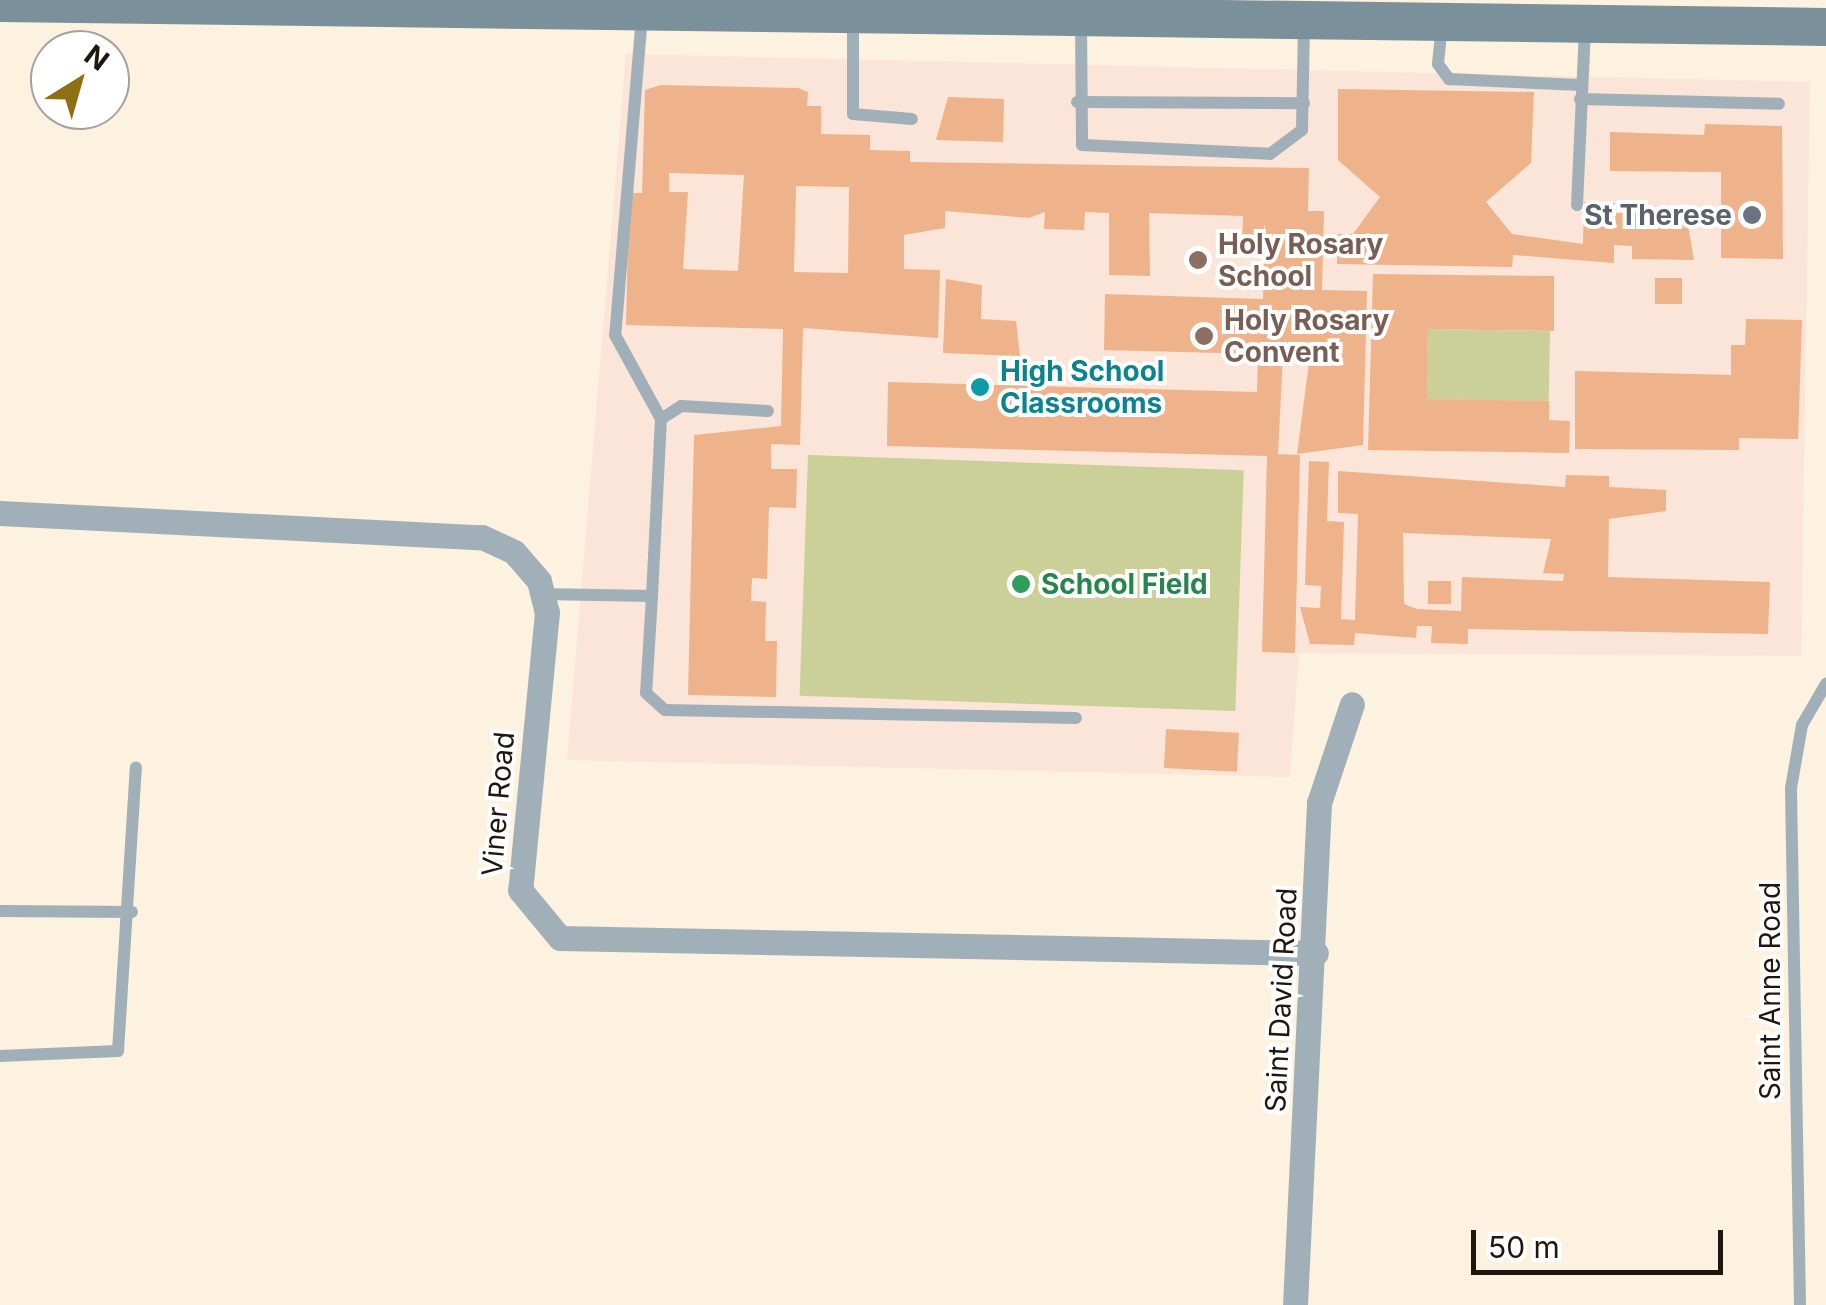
<!DOCTYPE html>
<style>
body{margin:0}
#map{position:relative;width:1826px;height:1305px;overflow:hidden;background:#fdf1df;font-family:Inter,sans-serif}
div>[style]{position:absolute}
[style*='--x']{left:calc(var(--x)*1px);top:calc(var(--y)*1px);width:calc(var(--w)*1px);rotate:calc(var(--a)*1deg)}
.education>*{inset:0;background:#fbe4d8}
.green>*{inset:0;background:#cad097;transform-origin:0 0}
.building>*{inset:0;background:#efb38b;transform-origin:0 0}
.lane>*{height:12px;margin:-6px;padding:0 6px;transform-origin:6px;border-radius:6px;background:#a1b0b8}
.street>*{height:25px;margin:-12.5px;padding:0 12.5px;transform-origin:12.5px;border-radius:12.5px;background:#a1b0b8}
.secondary>*{height:38px;margin:-19px;padding:0 19px;transform-origin:19px;border-radius:19px;background:#7a909b}
.dots>*{width:28px;height:28px;translate:-50% -50%;box-sizing:border-box;border:5px solid #fff;border-radius:50%}
span{translate:-50% -50%;white-space:nowrap;text-align:center;line-height:1.15;-webkit-text-stroke:8px #fff;paint-order:stroke}
.worship-label{font-size:28px;color:#5b616d;font-weight:700}
.right{translate:-100% -50%;text-align:right}
.education-label{font-size:28px;color:#785e54;font-weight:700}
.left{translate:0 -50%;text-align:left}
.culture-label{font-size:28px;color:#0d838f;font-weight:700}
.leisure-label{font-size:28px;color:#27864d;font-weight:700}
.street-label{font-size:28px;color:#1e170d}
.north{position:absolute;left:30px;top:30px;width:100px;height:100px;box-sizing:border-box;background:#fff;border:2px solid #a5a29e;border-radius:50%;rotate:37deg;font-size:28px;font-weight:700;line-height:40px;text-align:center;color:#1e170d}
.north::after{content:'';display:block;margin:auto;width:35px;height:45px;background:#8f6f14;clip-path:polygon(50% 0,100% 100%,50% 72%,0 100%)}
.scale{position:absolute;left:1471px;top:1230px;width:252px;height:45px;box-sizing:border-box;border:5px solid #1e170d;border-top:0;padding-left:12px;font-size:30px;line-height:35px;white-space:nowrap;color:#1e170d;-webkit-text-stroke:8px #fff;paint-order:stroke}
</style>
<div id="map">
<div class="education">
<div style="clip-path:polygon(626px 54px,1810px 82px,1801px 656px,1299px 653px,1290px 777px,567px 760px)"></div>
</div>
<div class="green">
<div style="left:1428px;top:329px;width:122px;height:70px;rotate:1deg"></div>
<div style="left:808px;top:455px;width:436px;height:241px;rotate:2deg"></div>
</div>
<div class="building">
<div style="clip-path:polygon(evenodd,661px 85px,798px 88px,808px 92px,807px 106px,821px 106px,821px 134px,870px 135px,870px 150px,910px 151px,910px 162px,1309px 168px,1308px 211px,1324px 211px,1322px 290px,1367px 291px,1363px 445px,1297px 454px,1310px 355px,1283px 354px,1278px 454px,1300px 455px,1295px 653px,1262px 652px,1267px 456px,887px 446px,888px 382px,1257px 392px,1258px 354px,1104px 350px,1105px 294px,1263px 299px,1265px 224px,1259px 243px,1242px 243px,1243px 216px,1149px 213px,1150px 276px,1109px 275px,1109px 213px,1085px 212px,1084px 230px,1044px 229px,1045px 212px,1029px 218px,945px 211px,945px 228px,904px 235px,904px 269px,940px 270px,938px 338px,803px 328px,800px 445px,771px 444px,771px 469px,797px 469px,796px 508px,769px 507px,767px 579px,752px 578px,751px 601px,766px 602px,765px 641px,777px 641px,776px 697px,688px 695px,694px 435px,781px 426px,783px 329px,626px 325px,629px 193px,642px 193px,645px 90px,661px 85px,669px 173px,744px 175px,738px 271px,683px 269px,688px 192px,669px 192px,669px 173px,661px 85px,796px 186px,849px 187px,848px 273px,794px 272px,796px 186px)"></div>
<div style="clip-path:polygon(1338px 89px,1534px 92px,1531px 163px,1486px 202px,1512px 234px,1583px 244px,1584px 202px,1614px 203px,1614px 213px,1686px 214px,1694px 260px,1632px 259px,1632px 246px,1614px 245px,1614px 263px,1513px 255px,1512px 267px,1337px 264px,1338px 234px,1353px 234px,1380px 197px,1338px 160px)"></div>
<div style="clip-path:polygon(948px 97px,1004px 99px,1003px 142px,936px 140px)"></div>
<div style="clip-path:polygon(1705px 124px,1782px 126px,1783px 259px,1721px 258px,1721px 172px,1610px 171px,1610px 132px,1704px 135px)"></div>
<div style="clip-path:polygon(1373px 274px,1554px 276px,1554px 331px,1428px 329px,1427px 399px,1549px 401px,1549px 420px,1570px 421px,1569px 453px,1368px 450px)"></div>
<div style="left:1655px;top:278px;width:27px;height:26px"></div>
<div style="clip-path:polygon(946px 279px,982px 285px,981px 319px,1016px 321px,1020px 356px,943px 353px)"></div>
<div style="clip-path:polygon(1746px 319px,1802px 320px,1798px 439px,1739px 438px,1739px 450px,1575px 449px,1575px 371px,1731px 375px,1731px 345px,1745px 345px)"></div>
<div style="clip-path:polygon(evenodd,1309px 461px,1329px 462px,1327px 521px,1344px 522px,1341px 619px,1355px 620px,1358px 514px,1338px 513px,1338px 471px,1565px 487px,1566px 475px,1609px 476px,1609px 487px,1666px 490px,1666px 511px,1609px 519px,1608px 577px,1770px 582px,1768px 634px,1468px 629px,1468px 644px,1431px 643px,1432px 626px,1417px 626px,1416px 638px,1355px 633px,1354px 645px,1310px 644px,1300px 607px,1320px 608px,1321px 586px,1305px 585px,1309px 461px,1403px 533px,1551px 539px,1543px 573px,1564px 574px,1563px 581px,1462px 577px,1461px 611px,1417px 609px,1404px 604px,1403px 533px)"></div>
<div style="left:1428px;top:581px;width:23px;height:23px"></div>
<div style="left:1166px;top:729px;width:73px;height:39px;rotate:3deg"></div>
</div>
<div class="lane">
<div style="--x:642;--y:16;--w:320;--a:94.8"></div>
<div style="--x:615;--y:335;--w:96;--a:61.3"></div>
<div style="--x:853;--y:17;--w:97;--a:90"></div>
<div style="--x:853;--y:114;--w:59;--a:4.8"></div>
<div style="--x:1081;--y:23;--w:122;--a:89.5"></div>
<div style="--x:1082;--y:145;--w:188;--a:2.7"></div>
<div style="--x:1270;--y:154;--w:40;--a:-37"></div>
<div style="--x:1302;--y:130;--w:107;--a:-88.9"></div>
<div style="--x:1442;--y:25;--w:39;--a:96"></div>
<div style="--x:1438;--y:64;--w:19;--a:54"></div>
<div style="--x:1449;--y:79;--w:132;--a:2.6"></div>
<div style="--x:1580;--y:99;--w:199;--a:1.4"></div>
<div style="--x:1077;--y:102;--w:227;--a:0.3"></div>
<div style="--x:1577;--y:205;--w:179;--a:-87.4"></div>
<div style="--x:542;--y:594;--w:110;--a:1"></div>
<div style="--x:652;--y:596;--w:97;--a:93.5"></div>
<div style="--x:646;--y:693;--w:25;--a:42"></div>
<div style="--x:665;--y:710;--w:411;--a:1.1"></div>
<div style="--x:652;--y:596;--w:177;--a:-87.1"></div>
<div style="--x:661;--y:419;--w:24;--a:-33"></div>
<div style="--x:681;--y:406;--w:87;--a:3.3"></div>
<div style="--x:0;--y:911;--w:132;--a:0.4"></div>
<div style="--x:0;--y:1056;--w:118;--a:-2.4"></div>
<div style="--x:118;--y:1051;--w:284;--a:-86.4"></div>
<div style="--x:1800;--y:1305;--w:517;--a:-91"></div>
<div style="--x:1791;--y:788;--w:64;--a:-80.1"></div>
<div style="--x:1802;--y:725;--w:48;--a:-59.7"></div>
</div>
<div class="street">
<div style="--x:0;--y:513;--w:483;--a:2.9"></div>
<div style="--x:482;--y:537;--w:35;--a:25"></div>
<div style="--x:514;--y:552;--w:38;--a:49"></div>
<div style="--x:539;--y:581;--w:32;--a:76"></div>
<div style="--x:547;--y:612;--w:279;--a:95.5"></div>
<div style="--x:520;--y:890;--w:62;--a:50.2"></div>
<div style="--x:560;--y:938;--w:756;--a:1.14"></div>
<div style="--x:1295;--y:1305;--w:503;--a:-87.26"></div>
<div style="--x:1319;--y:803;--w:104;--a:-71.6"></div>
</div>
<div class="secondary">
<div style="--x:0;--y:3;--w:1826;--a:0.75"></div>
</div>
<div class="dots">
<div style="left:1752px;top:215px;background:#6b7280"></div>
<div style="left:1198px;top:260px;background:#8d6e63"></div>
<div style="left:1204px;top:336px;background:#8d6e63"></div>
<div style="left:980px;top:387px;background:#0f9aa8"></div>
<div style="left:1021px;top:584px;background:#2e9e5b"></div>
</div>
<div class="worship-label">
<span class="right" style="left:1732px;top:215px">St Therese</span>
</div>
<div class="education-label">
<span class="left" style="left:1218px;top:260px">Holy Rosary<br>School</span>
<span class="left" style="left:1224px;top:336px">Holy Rosary<br>Convent</span>
</div>
<div class="culture-label">
<span class="left" style="left:1000px;top:387px">High School<br>Classrooms</span>
</div>
<div class="leisure-label">
<span class="left" style="left:1041px;top:584px">School Field</span>
</div>
<div class="street-label">
<span style="left:498px;top:804px;rotate:-85deg">Viner Road</span>
<span style="left:1770px;top:991px;rotate:-90deg">Saint Anne Road</span>
<span style="left:1281px;top:1000px;rotate:-87deg">Saint David Road</span>
</div>
<div class="north">N</div>
<div class="scale">50 m</div>
</div>
